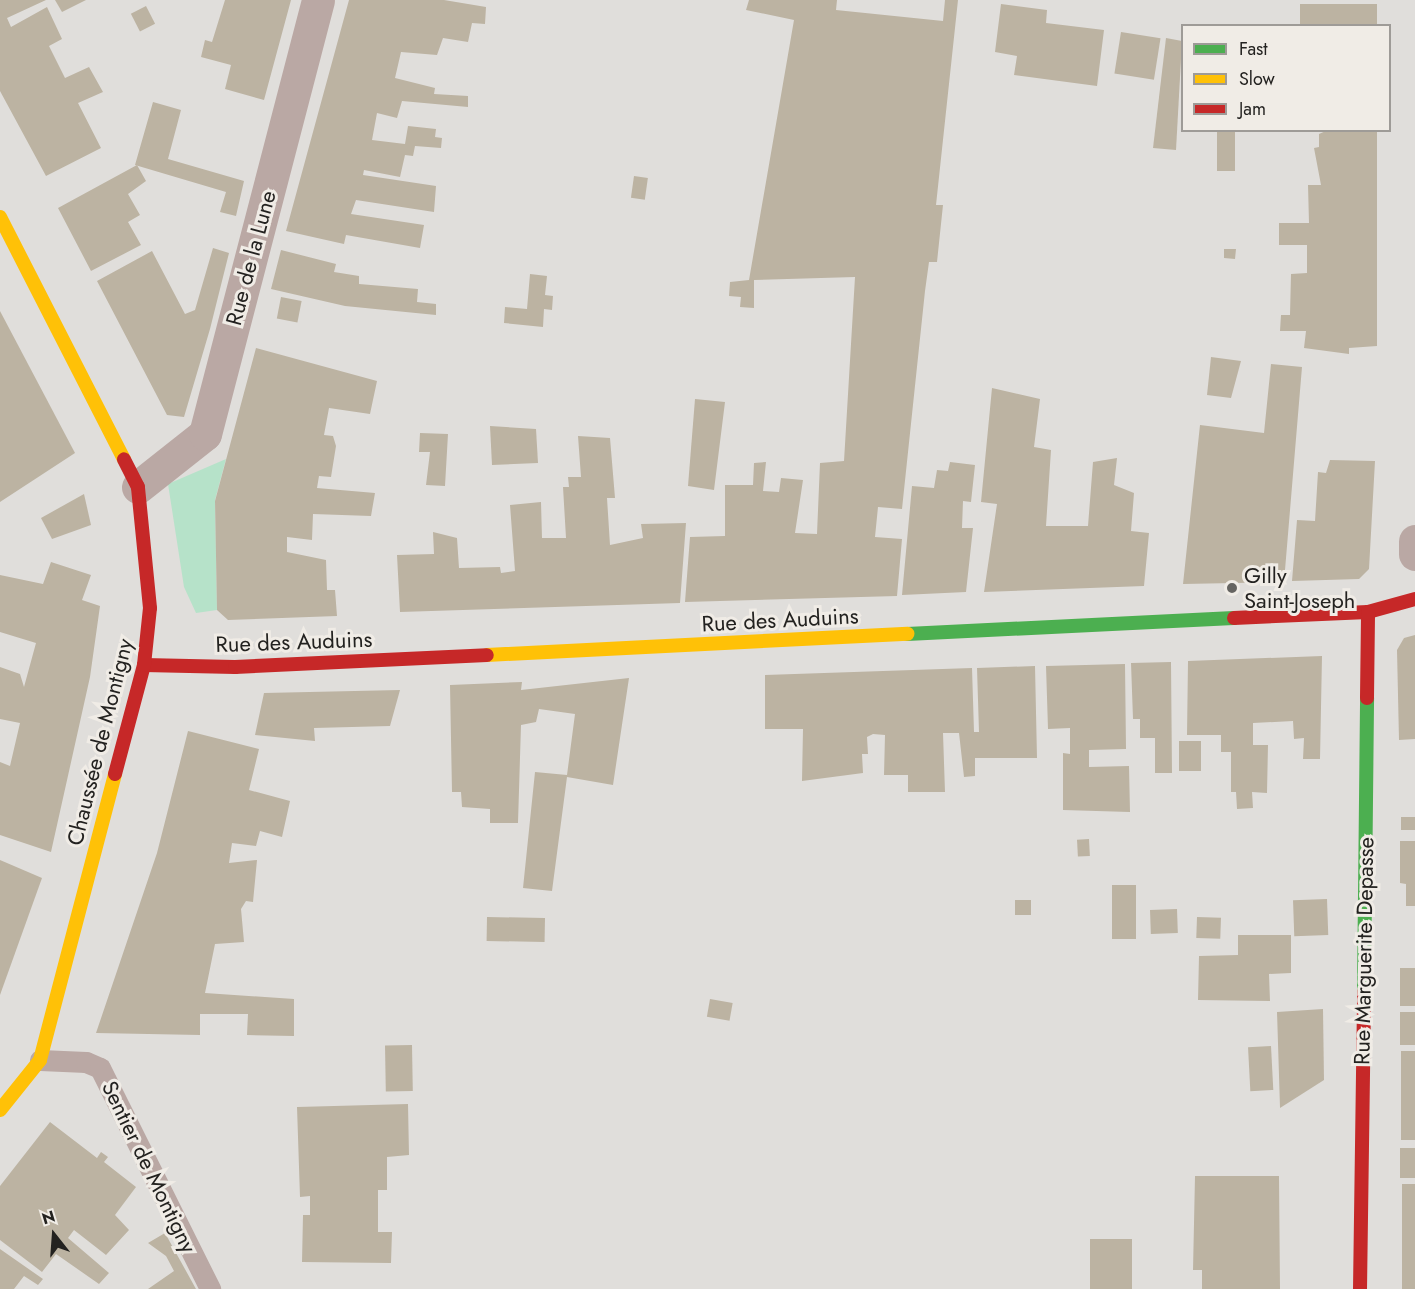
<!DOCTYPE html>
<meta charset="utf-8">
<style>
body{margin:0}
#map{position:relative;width:1415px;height:1289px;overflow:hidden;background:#e0dedb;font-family:Jost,sans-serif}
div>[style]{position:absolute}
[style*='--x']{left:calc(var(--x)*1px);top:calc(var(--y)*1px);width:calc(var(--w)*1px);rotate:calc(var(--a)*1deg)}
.green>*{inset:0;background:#b6e2c9}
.building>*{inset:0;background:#bcb3a2;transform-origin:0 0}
.lane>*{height:21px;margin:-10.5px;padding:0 10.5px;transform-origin:10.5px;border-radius:10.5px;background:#baa8a4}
.street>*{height:33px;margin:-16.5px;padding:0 16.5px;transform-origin:16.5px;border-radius:16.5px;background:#baa8a4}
.fast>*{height:14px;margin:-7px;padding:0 7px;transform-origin:7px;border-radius:7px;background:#4caf50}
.slow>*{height:14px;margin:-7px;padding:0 7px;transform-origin:7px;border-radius:7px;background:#ffc107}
.jam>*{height:14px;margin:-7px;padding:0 7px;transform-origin:7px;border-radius:7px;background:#c62828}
.dots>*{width:16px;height:16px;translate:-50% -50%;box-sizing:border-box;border:3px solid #f0ece6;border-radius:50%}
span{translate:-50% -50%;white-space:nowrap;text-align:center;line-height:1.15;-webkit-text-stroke:6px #f0ece6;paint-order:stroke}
.street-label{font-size:22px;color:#232220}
.poi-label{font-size:22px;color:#232220}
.left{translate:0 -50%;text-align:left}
.legend{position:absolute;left:1181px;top:24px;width:210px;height:108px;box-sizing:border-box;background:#f0ece6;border:2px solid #9e9b97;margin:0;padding:8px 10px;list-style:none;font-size:18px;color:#232220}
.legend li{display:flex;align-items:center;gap:12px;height:30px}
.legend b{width:30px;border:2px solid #9e9b97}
.north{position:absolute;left:24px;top:1205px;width:60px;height:60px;-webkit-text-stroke:4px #f0ece6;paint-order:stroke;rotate:343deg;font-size:16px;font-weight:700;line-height:24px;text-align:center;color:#232220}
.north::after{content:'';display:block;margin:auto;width:21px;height:27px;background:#232220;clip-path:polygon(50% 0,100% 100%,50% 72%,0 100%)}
</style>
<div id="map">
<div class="green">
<div style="clip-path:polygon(226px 459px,215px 500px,217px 610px,196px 613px,184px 587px,168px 484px)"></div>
</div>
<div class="building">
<div style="clip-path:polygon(0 0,46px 0,7px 18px,11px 27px,47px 7px,62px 39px,49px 46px,65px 78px,89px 67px,103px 92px,78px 103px,101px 148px,46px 176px,0 91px)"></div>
<div style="clip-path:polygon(55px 0,86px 0,62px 12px)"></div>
<div style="clip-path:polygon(225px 0,291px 0,264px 100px,225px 89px,231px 65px,201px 57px,205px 40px,212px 42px)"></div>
<div style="clip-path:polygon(349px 0,444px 0,486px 7px,485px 24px,472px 23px,468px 42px,443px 38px,437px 55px,401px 52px,395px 78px,435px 88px,434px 94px,468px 96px,468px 107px,402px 101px,397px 118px,377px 113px,372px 140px,405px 144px,408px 126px,436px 129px,435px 137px,442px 138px,441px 148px,415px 146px,413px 156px,405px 155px,400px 177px,364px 170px,363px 175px,436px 186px,434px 212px,356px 200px,351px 214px,424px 225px,420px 248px,346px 235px,344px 244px,286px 231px)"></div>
<div style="clip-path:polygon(749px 0,837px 0,836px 10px,943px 21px,945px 0,958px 0,936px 205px,943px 205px,937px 262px,929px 262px,925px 291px,902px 509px,878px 507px,875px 537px,902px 539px,897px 596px,685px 602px,690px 537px,725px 536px,725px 485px,753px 485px,754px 463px,766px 462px,763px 491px,779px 492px,781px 478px,803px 480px,795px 533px,817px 534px,820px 463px,844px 461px,855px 277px,754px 280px,754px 308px,740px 307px,741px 297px,729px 296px,730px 282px,749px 280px,794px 20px,746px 10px)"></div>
<div style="clip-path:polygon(1001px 4px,1047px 10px,1046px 23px,1104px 30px,1097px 86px,1014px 75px,1017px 56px,995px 52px)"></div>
<div style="left:1300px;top:4px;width:77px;height:22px"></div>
<div style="left:146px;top:6px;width:20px;height:17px;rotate:63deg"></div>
<div style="left:1121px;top:32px;width:40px;height:42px;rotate:9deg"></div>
<div style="clip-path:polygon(1166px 38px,1182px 41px,1176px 150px,1153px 148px)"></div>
<div style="clip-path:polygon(153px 102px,181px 110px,168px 159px,244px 181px,236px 216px,220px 212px,226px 192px,135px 165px)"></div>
<div style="left:1217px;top:130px;width:18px;height:41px"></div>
<div style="clip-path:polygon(1328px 130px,1377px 130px,1377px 346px,1349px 348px,1349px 354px,1304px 348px,1306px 331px,1280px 331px,1281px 315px,1290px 315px,1291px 274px,1307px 273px,1307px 245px,1279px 245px,1279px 223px,1309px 223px,1308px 185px,1321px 185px,1314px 148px,1319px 147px,1319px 134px)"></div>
<div style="clip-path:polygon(137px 165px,146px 181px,128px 194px,140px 215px,128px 222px,141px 245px,91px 271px,58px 208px)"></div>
<div style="left:634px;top:176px;width:14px;height:22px;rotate:8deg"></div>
<div style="clip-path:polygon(213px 248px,229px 253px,210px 329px,184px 417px,167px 415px,97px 281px,152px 251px,185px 314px,195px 310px)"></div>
<div style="clip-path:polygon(1224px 249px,1236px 249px,1235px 259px,1224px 258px)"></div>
<div style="clip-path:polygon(281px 250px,336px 264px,334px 272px,359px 276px,359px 284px,418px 289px,417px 302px,436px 304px,436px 315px,345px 306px,271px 289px)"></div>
<div style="clip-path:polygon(530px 274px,547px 276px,545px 295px,553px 296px,552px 310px,544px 309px,543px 327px,504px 323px,505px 307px,527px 309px)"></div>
<div style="left:281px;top:297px;width:21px;height:22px;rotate:11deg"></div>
<div style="clip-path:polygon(0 311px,75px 453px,0 502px)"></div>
<div style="clip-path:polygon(256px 348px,377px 381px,370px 414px,329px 408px,324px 435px,333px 436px,336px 446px,331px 477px,319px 476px,317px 488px,375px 493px,371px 516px,313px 514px,312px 540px,287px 537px,287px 552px,326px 560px,327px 590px,335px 590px,337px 616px,228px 620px,217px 610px,215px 501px)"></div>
<div style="clip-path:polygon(1211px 357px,1241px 361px,1231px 398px,1207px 395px)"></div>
<div style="clip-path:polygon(1271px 364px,1302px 367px,1284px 582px,1183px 584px,1200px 425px,1264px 433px)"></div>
<div style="clip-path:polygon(992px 388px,1040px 399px,1034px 447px,1051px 450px,1046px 526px,1088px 526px,1093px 462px,1117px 458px,1114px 485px,1134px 493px,1131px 531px,1149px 533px,1144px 586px,984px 592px,997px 504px,981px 502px)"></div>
<div style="clip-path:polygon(695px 399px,725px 402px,714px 490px,688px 486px)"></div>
<div style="clip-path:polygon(490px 426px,536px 429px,538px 463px,492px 465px)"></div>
<div style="clip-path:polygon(420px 433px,448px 434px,445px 486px,426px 485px,430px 452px,419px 452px)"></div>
<div style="clip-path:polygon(578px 436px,610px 438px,615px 498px,607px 498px,610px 545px,643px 538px,641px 524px,686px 523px,680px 603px,400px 612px,397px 555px,434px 554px,433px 532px,457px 538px,459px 568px,500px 567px,501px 573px,515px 571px,510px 505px,541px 502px,542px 538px,566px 538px,563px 487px,569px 487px,568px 477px,581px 477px)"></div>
<div style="clip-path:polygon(1330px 460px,1375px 461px,1369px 569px,1359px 579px,1292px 581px,1297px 520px,1315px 521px,1318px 472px,1326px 473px)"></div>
<div style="clip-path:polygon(950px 462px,975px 465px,971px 502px,963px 501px,962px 528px,973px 528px,966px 592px,902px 595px,912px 486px,934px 488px,937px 470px,948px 471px)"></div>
<div style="clip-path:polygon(84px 494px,91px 525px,52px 539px,41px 518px)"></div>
<div style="clip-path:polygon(51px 562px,91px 575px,82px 600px,100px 606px,90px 677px,51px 852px,0 835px,0 762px,10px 766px,20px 723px,0 719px,0 667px,20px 674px,24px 687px,36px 643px,0 632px,0 575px,43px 584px)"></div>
<div style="clip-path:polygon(1415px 635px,1415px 739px,1399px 740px,1397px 650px,1404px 638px)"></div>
<div style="clip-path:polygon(1322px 656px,1320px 759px,1303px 759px,1304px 738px,1294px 739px,1293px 721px,1253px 723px,1253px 745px,1268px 745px,1267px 793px,1252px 792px,1253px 808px,1237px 809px,1236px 792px,1231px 792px,1231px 752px,1221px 752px,1221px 735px,1187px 735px,1188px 661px)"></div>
<div style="clip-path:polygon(1171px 662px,1172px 773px,1155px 773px,1155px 738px,1140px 738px,1140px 719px,1133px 719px,1131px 663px)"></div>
<div style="clip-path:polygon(1125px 664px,1126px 749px,1089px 750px,1089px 767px,1129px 766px,1130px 812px,1063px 810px,1063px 753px,1070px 754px,1070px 728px,1048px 729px,1046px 666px)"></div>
<div style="clip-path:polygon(1035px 666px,1037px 758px,975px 758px,975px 776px,964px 777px,959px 733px,943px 733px,945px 792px,908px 792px,908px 775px,884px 775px,885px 735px,873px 734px,867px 737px,868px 754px,862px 754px,863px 773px,802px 781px,803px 729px,765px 729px,765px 675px,972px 668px,974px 732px,979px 732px,977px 668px)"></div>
<div style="clip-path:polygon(629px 678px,613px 785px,567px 777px,552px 891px,523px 888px,535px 772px,567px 775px,575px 714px,539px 709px,536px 722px,521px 725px,518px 823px,490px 823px,490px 809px,462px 807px,461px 792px,452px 792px,450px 685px,522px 682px,521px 690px)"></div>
<div style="clip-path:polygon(400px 690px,390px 726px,314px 728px,315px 741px,255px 735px,264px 693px)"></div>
<div style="clip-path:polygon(188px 731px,259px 749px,249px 790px,290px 801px,282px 837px,260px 831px,256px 846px,232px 843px,229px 863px,257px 860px,253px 902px,246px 901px,241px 909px,244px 942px,215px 944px,205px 993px,294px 999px,294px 1036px,247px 1035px,248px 1014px,200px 1014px,200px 1035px,96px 1033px,157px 853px)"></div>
<div style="left:1179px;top:741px;width:22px;height:30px"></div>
<div style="left:1401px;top:817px;width:14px;height:13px"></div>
<div style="left:1089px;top:839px;width:17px;height:12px;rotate:87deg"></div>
<div style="clip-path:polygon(1400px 841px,1415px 841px,1415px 906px,1406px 906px,1406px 884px,1400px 883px)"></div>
<div style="clip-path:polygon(0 860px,42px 878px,0 995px)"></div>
<div style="left:1112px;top:885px;width:24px;height:54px"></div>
<div style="left:1327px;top:899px;width:36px;height:34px;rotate:88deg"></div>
<div style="left:1015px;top:900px;width:16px;height:15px"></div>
<div style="left:1177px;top:909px;width:24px;height:27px;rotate:88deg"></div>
<div style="left:487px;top:917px;width:58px;height:24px;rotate:1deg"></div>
<div style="left:1197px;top:917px;width:24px;height:21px;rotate:2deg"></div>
<div style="clip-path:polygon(1238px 935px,1291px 935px,1291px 973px,1269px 974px,1270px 1001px,1198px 1000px,1199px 956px,1238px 955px)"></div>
<div style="left:1400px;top:968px;width:15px;height:38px"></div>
<div style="left:710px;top:999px;width:23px;height:18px;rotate:10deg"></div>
<div style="clip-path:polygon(1323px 1009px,1324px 1080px,1280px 1108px,1277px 1012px)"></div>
<div style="left:1400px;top:1012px;width:15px;height:33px"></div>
<div style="left:412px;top:1045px;width:46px;height:27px;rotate:89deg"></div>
<div style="left:1271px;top:1046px;width:44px;height:23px;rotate:87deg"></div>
<div style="left:1401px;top:1051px;width:14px;height:89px"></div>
<div style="clip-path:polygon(408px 1104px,409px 1155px,387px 1157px,387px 1190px,378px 1190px,378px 1232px,392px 1232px,391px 1263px,302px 1262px,303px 1215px,310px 1215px,310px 1196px,300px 1197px,297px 1107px)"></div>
<div style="clip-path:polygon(50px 1122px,97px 1158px,101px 1152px,108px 1157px,104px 1162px,136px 1187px,115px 1215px,129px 1230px,106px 1255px,74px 1230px,68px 1238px,109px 1273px,99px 1284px,56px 1254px,42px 1272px,0 1240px,0 1186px)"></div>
<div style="left:1400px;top:1148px;width:15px;height:30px"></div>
<div style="clip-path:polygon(1195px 1176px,1279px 1176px,1280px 1289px,1202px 1289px,1202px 1270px,1193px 1270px)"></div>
<div style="left:1402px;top:1184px;width:13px;height:105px"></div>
<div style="clip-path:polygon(165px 1233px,196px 1289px,148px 1289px,174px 1271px,166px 1256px,148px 1243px)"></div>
<div style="left:1090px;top:1239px;width:42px;height:50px"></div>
<div style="clip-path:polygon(0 1249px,43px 1279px,38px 1285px,24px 1276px,14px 1289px,0 1289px)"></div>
</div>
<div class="lane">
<div style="--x:40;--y:1060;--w:46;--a:2.5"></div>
<div style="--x:86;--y:1062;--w:15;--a:23"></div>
<div style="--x:100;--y:1068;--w:247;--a:63.5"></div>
</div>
<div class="street">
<div style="--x:138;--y:487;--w:85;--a:-38.3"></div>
<div style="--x:205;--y:434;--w:448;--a:-75.4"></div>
<div style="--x:1415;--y:541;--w:13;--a:90"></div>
</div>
<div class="fast">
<div style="--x:907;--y:634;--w:327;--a:-2.8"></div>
<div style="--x:1364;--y:991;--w:293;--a:-89.4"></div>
</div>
<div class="slow">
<div style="--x:0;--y:217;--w:272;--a:62.9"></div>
<div style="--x:487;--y:655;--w:421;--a:-2.9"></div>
<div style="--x:0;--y:1110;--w:64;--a:-51.3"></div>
<div style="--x:40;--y:1060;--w:296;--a:-75.3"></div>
</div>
<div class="jam">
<div style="--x:1234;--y:618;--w:134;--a:-2.6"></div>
<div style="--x:1368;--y:612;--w:49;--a:-15.5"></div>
<div style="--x:144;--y:665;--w:91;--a:1.3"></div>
<div style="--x:235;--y:667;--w:252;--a:-2.7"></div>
<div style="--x:1367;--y:698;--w:86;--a:-89.3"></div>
<div style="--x:115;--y:774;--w:113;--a:-75.1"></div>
<div style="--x:144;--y:665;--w:57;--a:-84"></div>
<div style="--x:150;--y:608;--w:122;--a:-95.7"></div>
<div style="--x:138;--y:487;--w:31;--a:-117"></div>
<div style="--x:1360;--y:1289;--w:298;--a:-89.2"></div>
</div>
<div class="dots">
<div style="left:1232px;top:588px;background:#656461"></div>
</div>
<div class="street-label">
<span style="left:251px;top:258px;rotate:-75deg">Rue de la Lune</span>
<span style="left:780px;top:620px;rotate:-3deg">Rue des Auduins</span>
<span style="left:294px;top:642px;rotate:-2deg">Rue des Auduins</span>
<span style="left:100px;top:742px;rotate:-76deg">Chaussée de Montigny</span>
<span style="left:1364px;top:951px;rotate:-89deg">Rue Marguerite Depasse</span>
<span style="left:149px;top:1167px;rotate:64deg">Sentier de Montigny</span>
</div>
<div class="poi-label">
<span class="left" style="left:1244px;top:588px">Gilly<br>Saint-Joseph</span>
</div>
<ul class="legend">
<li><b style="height:8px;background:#4caf50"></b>Fast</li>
<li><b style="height:8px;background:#ffc107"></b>Slow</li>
<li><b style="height:8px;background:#c62828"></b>Jam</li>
</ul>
<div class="north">N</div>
</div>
